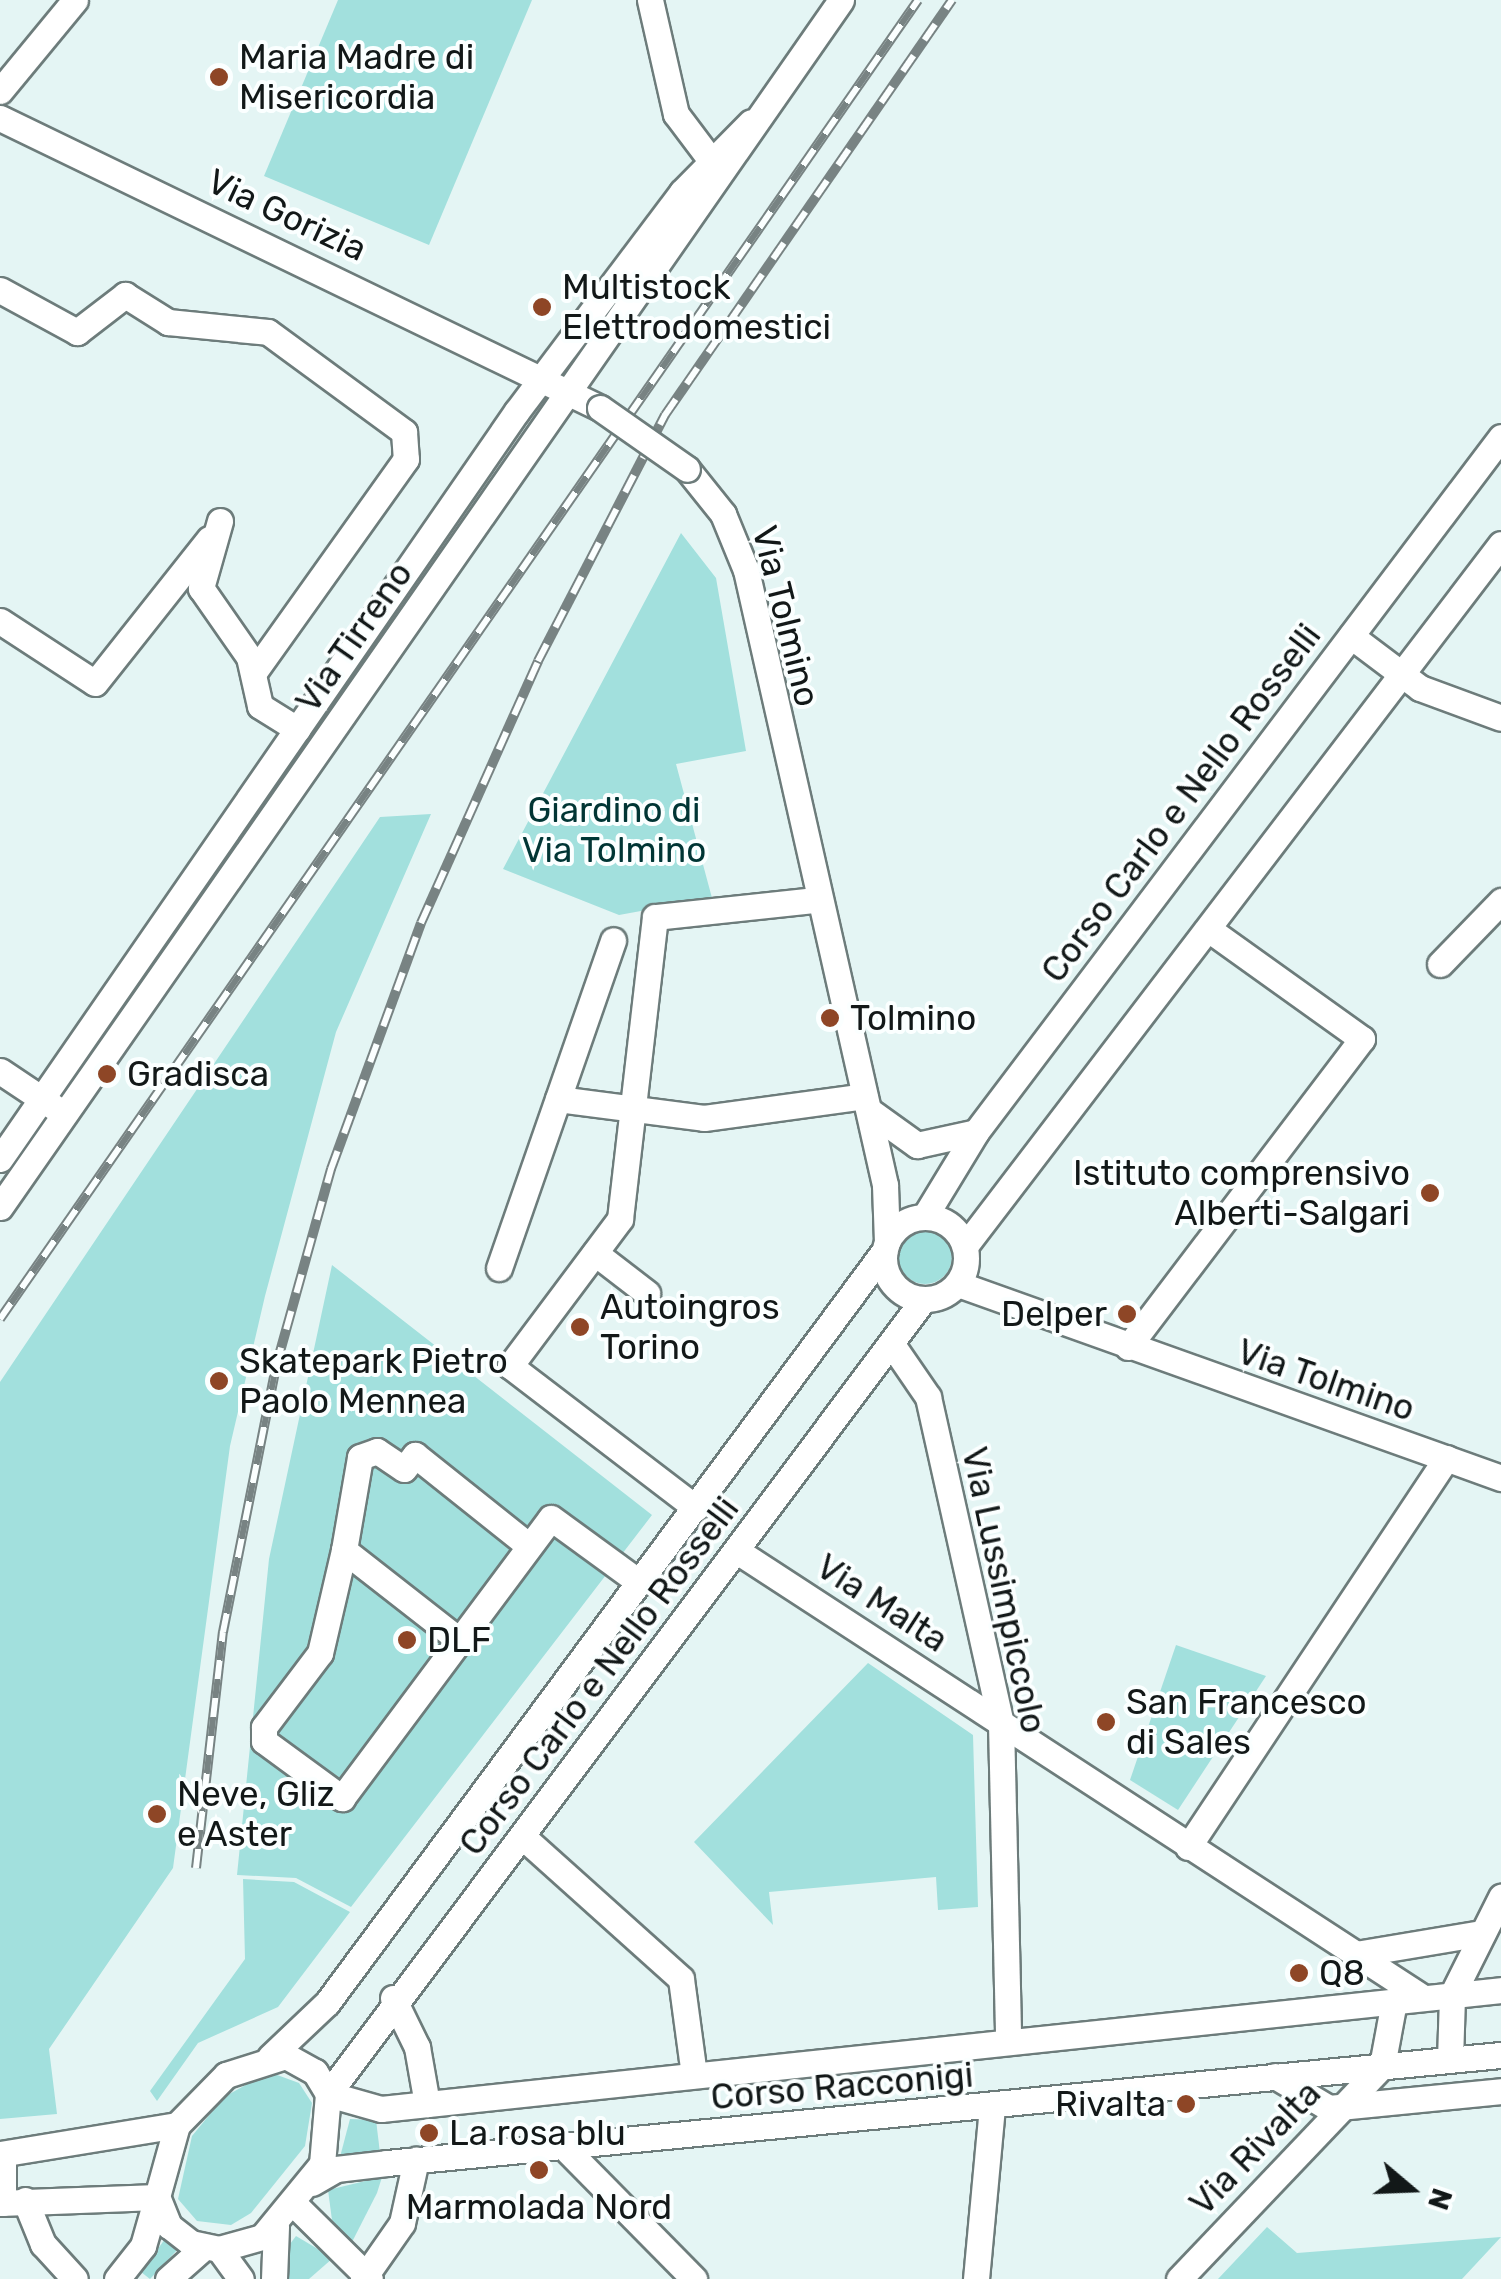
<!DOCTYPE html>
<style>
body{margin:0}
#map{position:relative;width:1501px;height:2279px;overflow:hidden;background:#e4f5f4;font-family:Rubik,sans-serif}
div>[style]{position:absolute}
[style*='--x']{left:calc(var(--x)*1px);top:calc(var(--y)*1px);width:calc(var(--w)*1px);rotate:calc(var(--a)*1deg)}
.green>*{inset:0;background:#a2e0dd}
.round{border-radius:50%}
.roads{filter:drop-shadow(2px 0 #6d7c7b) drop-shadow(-2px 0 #6d7c7b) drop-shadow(0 2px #6d7c7b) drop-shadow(0 -2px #6d7c7b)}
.minor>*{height:25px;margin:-12.5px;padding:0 12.5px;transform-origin:12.5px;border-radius:12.5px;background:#fff}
.minor>.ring{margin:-12.5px;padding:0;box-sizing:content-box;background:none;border:25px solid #fff;border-radius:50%}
.rail>*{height:10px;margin-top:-5px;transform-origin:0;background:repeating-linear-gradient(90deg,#fbffff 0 19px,#788383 0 38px);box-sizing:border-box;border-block:2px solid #788383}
.bridges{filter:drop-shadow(2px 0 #6d7c7b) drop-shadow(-2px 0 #6d7c7b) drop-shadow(0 2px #6d7c7b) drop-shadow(0 -2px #6d7c7b)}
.minor-bridge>*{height:25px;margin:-12.5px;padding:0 12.5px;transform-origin:12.5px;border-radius:12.5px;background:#fff}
.dots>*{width:28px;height:28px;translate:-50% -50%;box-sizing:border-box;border:5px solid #fbffff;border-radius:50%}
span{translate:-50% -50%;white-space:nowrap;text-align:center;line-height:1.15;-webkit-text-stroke:8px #fbffff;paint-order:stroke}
.poi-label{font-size:35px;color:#121818}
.left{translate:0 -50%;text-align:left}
.right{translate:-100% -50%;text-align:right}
.street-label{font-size:35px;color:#121818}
.park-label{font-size:35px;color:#003534}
.north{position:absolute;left:1361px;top:2139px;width:100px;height:100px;-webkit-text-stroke:8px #fbffff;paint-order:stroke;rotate:109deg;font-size:28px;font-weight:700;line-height:40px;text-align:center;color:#121818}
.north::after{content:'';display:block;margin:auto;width:35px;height:45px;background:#121818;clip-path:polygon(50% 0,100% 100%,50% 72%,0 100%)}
</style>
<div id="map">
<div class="green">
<div style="clip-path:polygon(338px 0,532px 0,429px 245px,264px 176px)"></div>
<div style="clip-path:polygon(681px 533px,716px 578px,746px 751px,676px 764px,712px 898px,619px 915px,503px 869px)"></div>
<div style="clip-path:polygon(431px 814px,336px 1032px,265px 1296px,230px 1446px,173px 1868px,49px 2049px,57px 2114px,0 2119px,0 1382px,380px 817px)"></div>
<div class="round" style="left:898px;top:1230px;width:54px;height:54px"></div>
<div style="clip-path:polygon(332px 1265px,652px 1515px,351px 1907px,296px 1878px,237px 1875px,269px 1559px)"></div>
<div style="clip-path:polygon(1176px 1645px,1266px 1676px,1178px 1810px,1130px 1780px)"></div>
<div style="clip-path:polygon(868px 1663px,973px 1735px,978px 1907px,938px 1910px,936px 1877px,769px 1892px,773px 1925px,694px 1842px)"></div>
<div style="clip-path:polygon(243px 1879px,294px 1882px,350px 1912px,278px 2007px,198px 2043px,157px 2101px,150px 2091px,245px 1959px)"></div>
<div style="clip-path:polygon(269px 2072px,299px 2083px,312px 2103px,305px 2146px,251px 2213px,231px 2225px,197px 2221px,178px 2199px,192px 2136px,224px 2097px)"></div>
<div style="clip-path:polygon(350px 2119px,376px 2120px,380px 2153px,340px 2157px)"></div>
<div style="clip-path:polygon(382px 2177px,377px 2193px,352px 2242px,332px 2220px,328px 2190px)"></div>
<div style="clip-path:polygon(1267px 2227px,1297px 2253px,1501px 2237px,1462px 2279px,1218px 2279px)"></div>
<div style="clip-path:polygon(296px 2236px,333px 2258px,309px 2279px,287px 2279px,284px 2252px)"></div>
<div style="clip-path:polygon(165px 2239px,178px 2249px,150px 2279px,141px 2272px)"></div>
</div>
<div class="roads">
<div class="minor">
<div style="--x:650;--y:0;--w:117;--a:77.2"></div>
<div style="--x:676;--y:114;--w:71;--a:53"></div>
<div style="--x:0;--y:91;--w:118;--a:-50.5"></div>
<div style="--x:0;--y:118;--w:666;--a:25.8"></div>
<div style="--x:0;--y:290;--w:88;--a:28.6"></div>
<div style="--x:77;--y:332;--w:61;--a:-37.6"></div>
<div style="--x:125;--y:295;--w:51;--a:32.1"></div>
<div style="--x:168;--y:322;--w:100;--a:5.7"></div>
<div style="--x:268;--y:332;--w:169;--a:36.3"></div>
<div style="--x:404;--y:432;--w:27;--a:86"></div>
<div style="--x:406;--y:459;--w:260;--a:125.5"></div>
<div style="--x:687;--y:469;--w:58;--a:51.3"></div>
<div style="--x:723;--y:514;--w:61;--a:67.7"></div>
<div style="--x:746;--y:570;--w:631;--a:77.26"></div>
<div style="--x:885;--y:1185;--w:57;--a:88"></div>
<div style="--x:220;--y:521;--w:70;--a:105.8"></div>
<div style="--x:201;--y:588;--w:84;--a:55.2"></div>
<div style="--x:249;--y:657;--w:50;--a:77.3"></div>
<div style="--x:260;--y:706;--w:44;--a:31.9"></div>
<div style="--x:0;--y:621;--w:113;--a:33.1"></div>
<div style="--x:95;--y:683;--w:184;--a:-51.6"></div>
<div style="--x:1351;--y:636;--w:86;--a:37"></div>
<div style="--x:1420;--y:688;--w:86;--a:20.3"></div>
<div style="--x:1440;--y:964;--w:88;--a:-45.9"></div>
<div style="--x:0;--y:1071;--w:65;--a:33.7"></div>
<div style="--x:558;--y:1099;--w:147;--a:7.4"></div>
<div style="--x:704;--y:1118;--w:162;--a:-7.8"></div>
<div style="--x:871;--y:1112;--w:57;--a:35.7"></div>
<div style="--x:917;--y:1145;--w:60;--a:-12.4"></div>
<div style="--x:0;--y:1159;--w:909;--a:-55.35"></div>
<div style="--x:517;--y:411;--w:274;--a:-53"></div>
<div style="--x:682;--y:192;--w:98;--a:-45.4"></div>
<div style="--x:0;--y:1207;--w:1471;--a:-55.13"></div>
<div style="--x:925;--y:1216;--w:98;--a:-58.7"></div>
<div style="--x:976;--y:1132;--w:871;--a:-52.93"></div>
<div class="ring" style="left:884px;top:1217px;width:57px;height:57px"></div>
<div style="--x:965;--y:1246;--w:883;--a:-52.64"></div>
<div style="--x:595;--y:1253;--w:66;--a:37.6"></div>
<div style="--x:499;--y:1268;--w:347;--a:-70.8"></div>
<div style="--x:958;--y:1284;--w:577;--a:19.66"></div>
<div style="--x:893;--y:1346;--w:62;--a:55.5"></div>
<div style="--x:928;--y:1397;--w:334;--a:77.4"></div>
<div style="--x:1001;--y:1723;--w:317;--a:88.7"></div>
<div style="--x:1128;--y:1347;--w:387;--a:-52.8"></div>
<div style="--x:1362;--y:1039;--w:186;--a:-144.4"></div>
<div style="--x:696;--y:1508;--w:234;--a:-142.6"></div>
<div style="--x:510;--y:1366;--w:184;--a:-53.2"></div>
<div style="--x:620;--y:1219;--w:304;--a:-83.4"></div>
<div style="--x:655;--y:917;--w:161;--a:-6.1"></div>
<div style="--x:344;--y:1550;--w:106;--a:103.1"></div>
<div style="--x:320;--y:1653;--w:93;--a:127.1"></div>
<div style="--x:264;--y:1727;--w:14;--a:90"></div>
<div style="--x:264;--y:1741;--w:97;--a:36.2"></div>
<div style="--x:342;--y:1798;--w:349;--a:-53.3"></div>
<div style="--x:551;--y:1518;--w:110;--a:36.1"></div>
<div style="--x:737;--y:1551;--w:817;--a:33.07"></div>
<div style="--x:459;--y:1640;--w:146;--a:-142"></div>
<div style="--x:344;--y:1550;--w:94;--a:-80.2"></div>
<div style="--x:360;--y:1457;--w:18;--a:-19"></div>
<div style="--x:377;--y:1451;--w:32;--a:34"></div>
<div style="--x:404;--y:1469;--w:18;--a:-52"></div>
<div style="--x:415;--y:1455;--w:146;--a:38.6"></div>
<div style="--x:523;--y:1837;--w:212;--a:41.9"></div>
<div style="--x:681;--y:1979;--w:97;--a:82.3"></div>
<div style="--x:1188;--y:1847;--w:467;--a:-56.4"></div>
<div style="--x:1356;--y:1954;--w:128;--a:-9.5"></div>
<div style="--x:393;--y:1998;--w:55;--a:63.9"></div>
<div style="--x:417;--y:2047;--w:58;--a:80"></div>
<div style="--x:286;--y:2056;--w:33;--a:29"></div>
<div style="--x:315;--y:2072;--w:26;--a:59"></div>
<div style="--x:328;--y:2094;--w:70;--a:94.9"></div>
<div style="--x:322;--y:2164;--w:94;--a:129.4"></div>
<div style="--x:262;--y:2237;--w:45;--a:164.4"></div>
<div style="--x:219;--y:2249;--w:29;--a:-168"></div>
<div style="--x:191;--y:2243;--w:28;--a:-142"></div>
<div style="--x:169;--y:2226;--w:31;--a:-112"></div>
<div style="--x:157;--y:2197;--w:75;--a:-74.5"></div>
<div style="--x:177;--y:2125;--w:70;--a:-45.6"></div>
<div style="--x:226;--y:2075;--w:63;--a:-17.6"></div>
<div style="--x:270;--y:2057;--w:79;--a:-43.5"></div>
<div style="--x:327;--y:2003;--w:937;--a:-53.46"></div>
<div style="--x:1450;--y:2060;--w:65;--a:-88.2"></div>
<div style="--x:1452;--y:1995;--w:110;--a:-63.4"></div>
<div style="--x:1382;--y:2066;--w:66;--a:-79.5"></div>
<div style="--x:1275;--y:2076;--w:63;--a:30.7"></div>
<div style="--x:1329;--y:2108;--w:173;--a:-5.6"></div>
<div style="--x:328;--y:2094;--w:55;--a:15.8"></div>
<div style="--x:381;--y:2109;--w:1126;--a:-6.06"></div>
<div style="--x:328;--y:2094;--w:992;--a:-53.15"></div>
<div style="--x:565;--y:2148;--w:184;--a:45.4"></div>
<div style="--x:0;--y:2154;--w:179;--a:-9.3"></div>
<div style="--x:3;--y:2154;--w:49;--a:90"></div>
<div style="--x:312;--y:2183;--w:28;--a:-30"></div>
<div style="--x:336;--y:2169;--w:51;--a:-6.7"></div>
<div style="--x:387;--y:2163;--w:1119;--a:-5.54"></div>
<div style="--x:25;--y:2200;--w:48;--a:67.8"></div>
<div style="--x:43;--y:2244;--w:47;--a:47.6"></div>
<div style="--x:0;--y:2203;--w:157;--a:-2.2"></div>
<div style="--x:295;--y:2205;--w:105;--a:44.6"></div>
<div style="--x:219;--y:2249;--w:37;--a:54"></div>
<div style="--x:117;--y:2279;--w:42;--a:-51.8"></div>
<div style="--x:143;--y:2246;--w:51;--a:-74.1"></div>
<div style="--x:168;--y:2279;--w:48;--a:-41.6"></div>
<div style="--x:274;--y:2279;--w:53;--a:-87.8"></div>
<div style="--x:363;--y:2279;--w:68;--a:-55.1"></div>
<div style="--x:402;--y:2223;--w:65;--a:-77.5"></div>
<div style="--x:976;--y:2279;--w:172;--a:-84.7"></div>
<div style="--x:1179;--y:2279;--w:294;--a:-46.4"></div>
</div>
</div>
<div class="rail">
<div style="--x:0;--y:1319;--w:1607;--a:-55.16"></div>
<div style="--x:196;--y:1868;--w:238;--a:-83.5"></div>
<div style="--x:223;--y:1632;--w:271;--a:-78.7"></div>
<div style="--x:276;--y:1366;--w:205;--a:-74.4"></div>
<div style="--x:331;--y:1169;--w:262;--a:-69.9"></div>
<div style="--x:421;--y:923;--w:287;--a:-65.9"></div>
<div style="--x:538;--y:661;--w:277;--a:-62.7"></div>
<div style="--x:665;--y:415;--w:505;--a:-55.33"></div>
</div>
<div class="bridges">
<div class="minor-bridge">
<div style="--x:600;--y:408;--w:106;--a:35"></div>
</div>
</div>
<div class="dots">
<div style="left:219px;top:77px;background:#8e4626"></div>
<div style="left:542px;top:307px;background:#8e4626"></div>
<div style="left:830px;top:1018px;background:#8e4626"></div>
<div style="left:107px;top:1074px;background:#8e4626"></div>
<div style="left:1430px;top:1193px;background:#8e4626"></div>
<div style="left:1127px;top:1314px;background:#8e4626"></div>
<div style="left:580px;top:1327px;background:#8e4626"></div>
<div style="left:219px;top:1381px;background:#8e4626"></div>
<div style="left:407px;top:1640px;background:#8e4626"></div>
<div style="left:1106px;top:1722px;background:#8e4626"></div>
<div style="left:157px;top:1814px;background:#8e4626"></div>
<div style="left:1299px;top:1973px;background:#8e4626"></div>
<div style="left:1186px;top:2104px;background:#8e4626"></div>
<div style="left:429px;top:2133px;background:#8e4626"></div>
<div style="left:539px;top:2170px;background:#8e4626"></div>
</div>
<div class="poi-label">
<span class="left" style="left:239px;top:77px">Maria Madre di<br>Misericordia</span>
<span class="left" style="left:562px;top:307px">Multistock<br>Elettrodomestici</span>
<span class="left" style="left:850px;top:1018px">Tolmino</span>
<span class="left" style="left:127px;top:1074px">Gradisca</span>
<span class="right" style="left:1410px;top:1193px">Istituto comprensivo<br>Alberti-Salgari</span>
<span class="left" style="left:600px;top:1327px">Autoingros<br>Torino</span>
<span class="right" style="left:1107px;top:1314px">Delper</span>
<span class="left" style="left:239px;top:1381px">Skatepark Pietro<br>Paolo Mennea</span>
<span class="left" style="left:427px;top:1640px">DLF</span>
<span class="left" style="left:1126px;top:1722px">San Francesco<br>di Sales</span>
<span class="left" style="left:177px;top:1814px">Neve, Gliz<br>e Aster</span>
<span class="left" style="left:1319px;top:1973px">Q8</span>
<span class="right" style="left:1166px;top:2104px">Rivalta</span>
<span class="left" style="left:449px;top:2133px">La rosa blu</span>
<span style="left:539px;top:2207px">Marmolada Nord</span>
</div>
<div class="street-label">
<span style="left:287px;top:215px;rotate:25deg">Via Gorizia</span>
<span style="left:786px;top:616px;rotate:76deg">Via Tolmino</span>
<span style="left:354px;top:637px;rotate:-55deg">Via Tirreno</span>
<span style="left:1181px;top:803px;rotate:-53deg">Corso Carlo e Nello Rosselli</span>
<span style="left:1326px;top:1380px;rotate:19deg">Via Tolmino</span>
<span style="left:1004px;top:1590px;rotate:78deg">Via Lussimpiccolo</span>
<span style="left:882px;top:1603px;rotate:33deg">Via Malta</span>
<span style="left:599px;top:1676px;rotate:-53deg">Corso Carlo e Nello Rosselli</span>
<span style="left:842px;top:2086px;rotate:-5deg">Corso Racconigi</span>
<span style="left:1255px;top:2148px;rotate:-46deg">Via Rivalta</span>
</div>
<div class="park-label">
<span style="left:614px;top:830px">Giardino di<br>Via Tolmino</span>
</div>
<div class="north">N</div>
</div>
